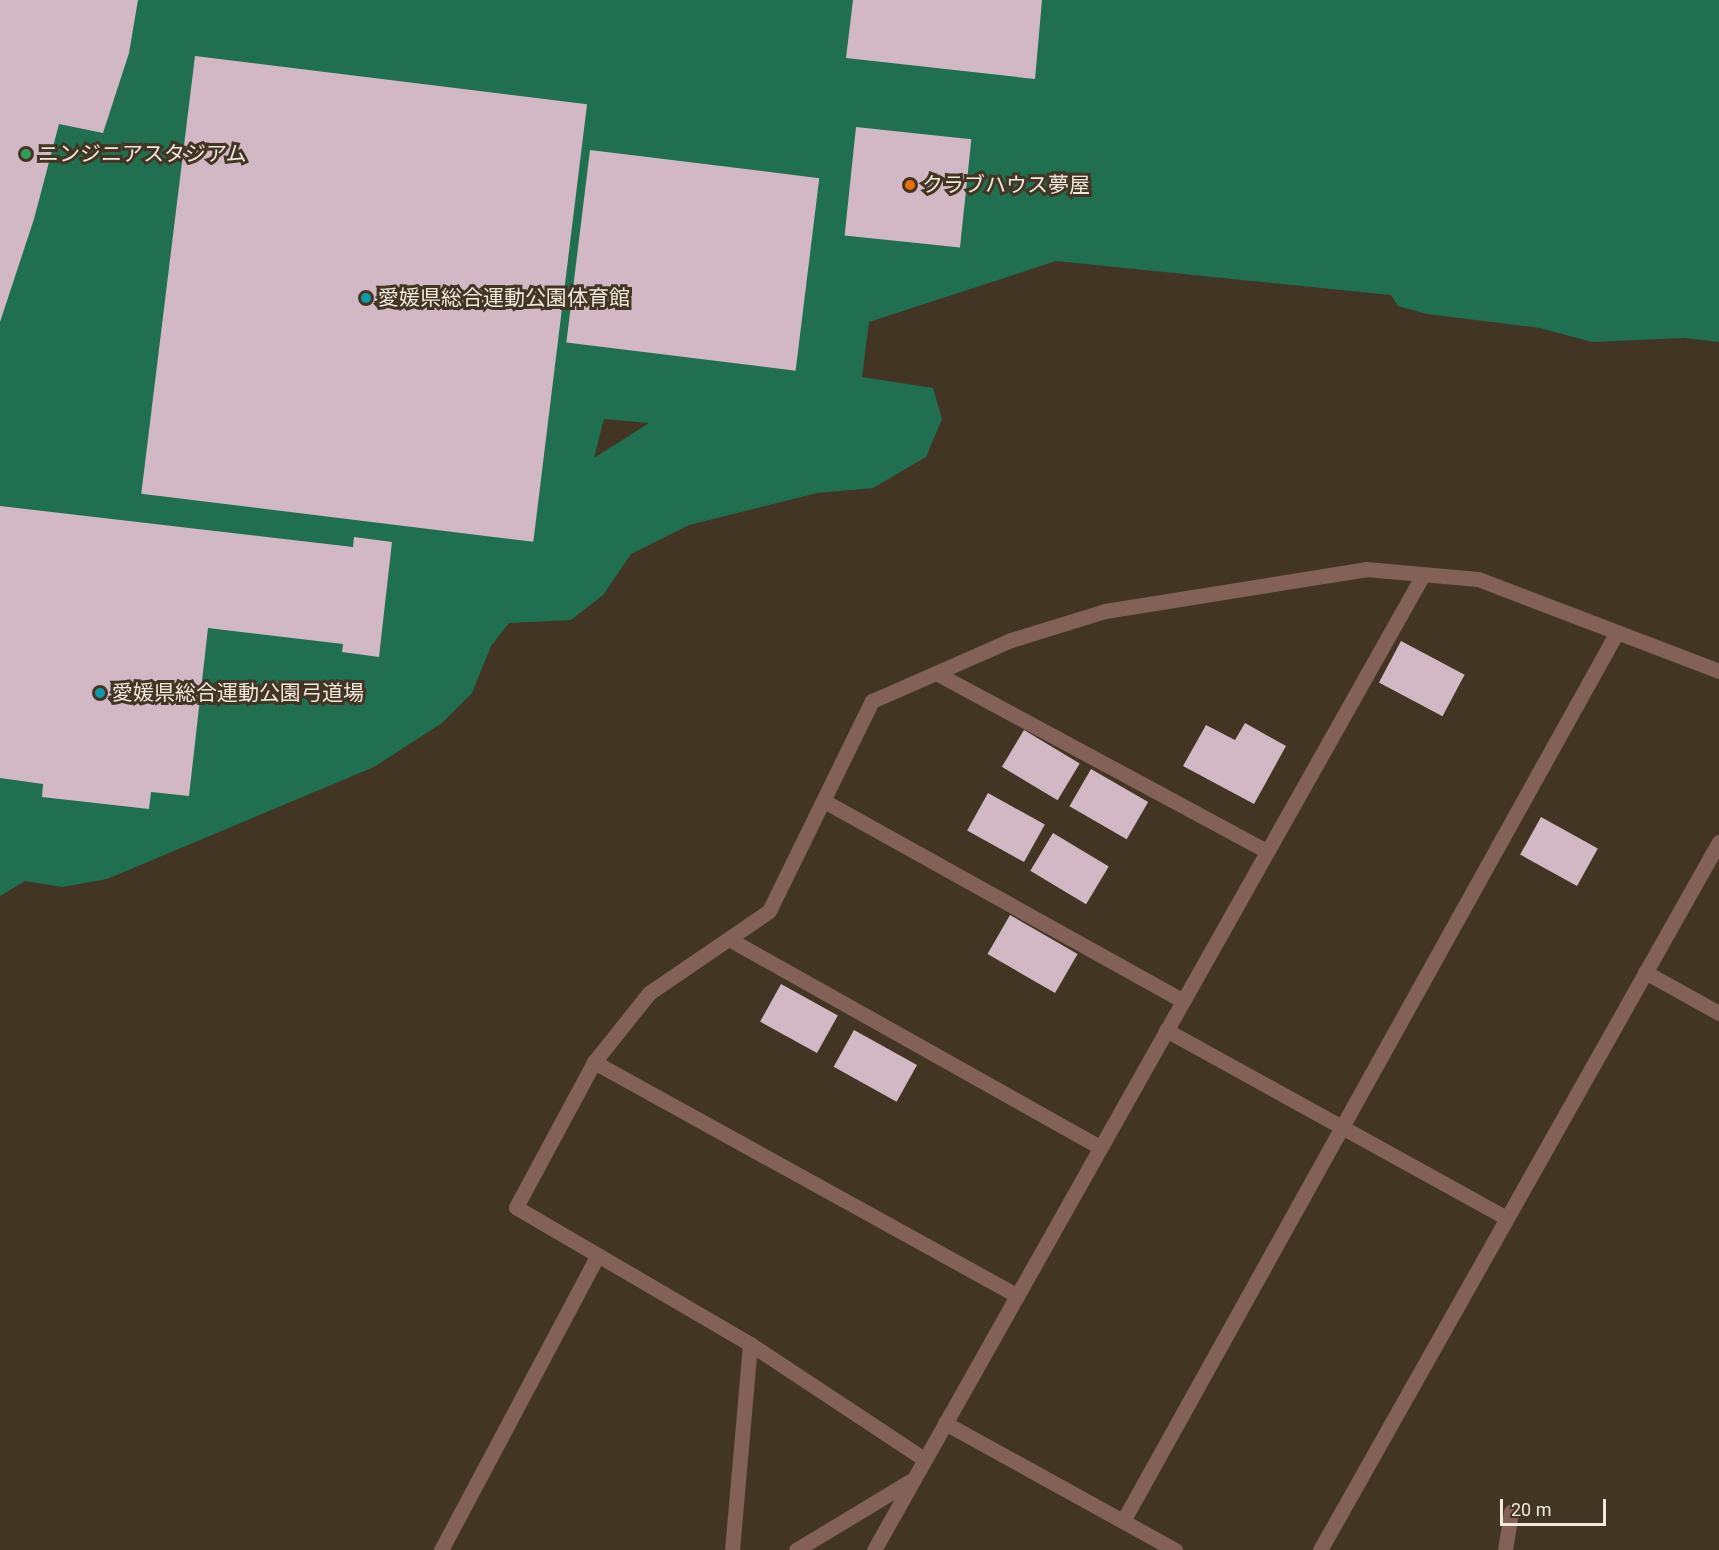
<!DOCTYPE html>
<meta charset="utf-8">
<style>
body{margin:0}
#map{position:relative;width:1719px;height:1550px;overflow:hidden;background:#433524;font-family:Roboto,"Noto Sans JP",sans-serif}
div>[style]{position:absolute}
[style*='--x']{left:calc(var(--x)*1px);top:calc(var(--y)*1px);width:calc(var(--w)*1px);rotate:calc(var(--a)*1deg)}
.green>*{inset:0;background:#206f50}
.building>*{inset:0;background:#d2b8c5;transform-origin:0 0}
.minor>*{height:15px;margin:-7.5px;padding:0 7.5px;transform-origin:7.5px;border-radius:7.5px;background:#836158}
.dots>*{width:16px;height:16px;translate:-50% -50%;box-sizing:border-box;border:3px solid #433524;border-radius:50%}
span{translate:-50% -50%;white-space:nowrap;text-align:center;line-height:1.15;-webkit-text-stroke:6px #433524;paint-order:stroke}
.poi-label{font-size:21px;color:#f0e7dd}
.left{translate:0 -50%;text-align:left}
.scale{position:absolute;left:1500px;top:1499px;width:106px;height:27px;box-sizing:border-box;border:3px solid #f0e7dd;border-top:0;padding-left:8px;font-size:18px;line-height:21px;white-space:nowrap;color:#f0e7dd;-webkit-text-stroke:4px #433524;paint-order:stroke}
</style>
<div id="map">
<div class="green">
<div style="clip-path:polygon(evenodd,0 0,1719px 0,1719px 342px,1684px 338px,1592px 342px,1540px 328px,1427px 314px,1398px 306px,1391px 295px,1056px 261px,869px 322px,862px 377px,933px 388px,942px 419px,926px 457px,873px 488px,817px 493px,689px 525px,631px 554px,603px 595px,571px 620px,509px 623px,491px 646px,472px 693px,442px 723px,374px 767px,107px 879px,62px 887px,25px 881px,0 896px,0 0,604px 419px,649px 423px,594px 458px,604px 419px)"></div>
</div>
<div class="building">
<div style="clip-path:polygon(0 0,138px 0,129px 53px,103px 133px,59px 124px,34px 219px,0 322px)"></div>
<div style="clip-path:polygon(853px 0,1042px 0,1035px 79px,846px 58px)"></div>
<div style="left:195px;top:56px;width:395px;height:441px;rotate:7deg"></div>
<div style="left:856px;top:127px;width:116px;height:109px;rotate:6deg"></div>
<div style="left:590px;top:150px;width:231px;height:194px;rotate:7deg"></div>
<div style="clip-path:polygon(0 506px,353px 547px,354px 537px,392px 542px,379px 657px,342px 652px,343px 644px,208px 628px,189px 796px,151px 792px,149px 809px,42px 797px,43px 784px,0 778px)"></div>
<div style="left:1401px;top:641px;width:72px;height:47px;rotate:28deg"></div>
<div style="clip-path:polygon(1245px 723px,1286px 746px,1254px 804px,1183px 766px,1206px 725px,1235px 740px)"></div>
<div style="left:1024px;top:730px;width:65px;height:43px;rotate:31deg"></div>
<div style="left:1091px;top:769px;width:66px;height:43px;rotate:30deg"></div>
<div style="left:988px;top:793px;width:65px;height:43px;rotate:29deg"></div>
<div style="left:1541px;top:817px;width:65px;height:43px;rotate:29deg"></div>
<div style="left:1053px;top:833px;width:65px;height:44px;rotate:31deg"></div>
<div style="left:1010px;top:915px;width:78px;height:45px;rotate:30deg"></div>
<div style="left:781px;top:984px;width:65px;height:43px;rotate:29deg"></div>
<div style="left:854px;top:1030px;width:72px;height:42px;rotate:29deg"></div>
</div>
<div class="minor">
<div style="--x:936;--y:673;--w:376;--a:28.3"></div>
<div style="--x:824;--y:801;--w:411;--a:29.1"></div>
<div style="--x:729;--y:939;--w:425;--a:29.3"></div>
<div style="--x:1645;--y:972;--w:85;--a:29"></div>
<div style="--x:1166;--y:1030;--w:389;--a:28.9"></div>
<div style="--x:594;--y:1062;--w:482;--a:28.9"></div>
<div style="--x:945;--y:1423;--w:263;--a:28.9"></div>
<div style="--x:924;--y:1459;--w:209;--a:-146.5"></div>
<div style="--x:750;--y:1344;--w:271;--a:-149.7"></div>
<div style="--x:516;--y:1207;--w:165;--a:-61.7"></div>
<div style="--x:594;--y:1062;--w:88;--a:-51.4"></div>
<div style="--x:649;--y:993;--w:145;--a:-34.3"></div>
<div style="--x:769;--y:911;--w:234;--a:-63.9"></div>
<div style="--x:872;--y:701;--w:152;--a:-23.7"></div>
<div style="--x:1011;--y:640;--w:98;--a:-17.1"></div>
<div style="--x:1105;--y:611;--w:264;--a:-9.1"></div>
<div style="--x:1366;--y:569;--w:112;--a:5.1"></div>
<div style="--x:1478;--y:579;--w:258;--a:20.9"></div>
<div style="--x:1123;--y:1521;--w:1017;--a:-60.94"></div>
<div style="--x:441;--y:1550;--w:334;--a:-62"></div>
<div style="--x:732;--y:1550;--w:207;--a:-85"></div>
<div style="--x:796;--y:1550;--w:135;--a:-31.1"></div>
<div style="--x:874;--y:1550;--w:1119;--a:-60.62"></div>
<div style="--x:1320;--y:1550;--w:813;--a:-60.6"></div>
<div style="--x:1505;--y:1550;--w:39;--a:-81"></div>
</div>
<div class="dots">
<div style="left:26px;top:154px;background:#2e9e5b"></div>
<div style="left:910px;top:185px;background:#e8710a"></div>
<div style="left:366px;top:298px;background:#0f9aa8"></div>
<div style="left:100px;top:693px;background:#0f9aa8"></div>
</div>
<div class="poi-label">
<span class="left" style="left:38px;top:154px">ニンジニアスタジアム</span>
<span class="left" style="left:922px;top:185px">クラブハウス夢屋</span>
<span class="left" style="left:378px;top:298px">愛媛県総合運動公園体育館</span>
<span class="left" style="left:112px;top:693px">愛媛県総合運動公園弓道場</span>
</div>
<div class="scale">20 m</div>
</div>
